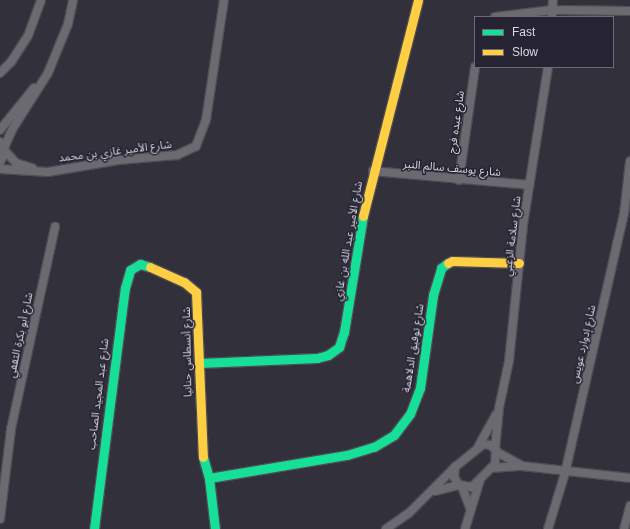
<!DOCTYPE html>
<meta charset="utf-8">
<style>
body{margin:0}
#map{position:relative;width:630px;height:529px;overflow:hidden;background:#32303a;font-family:Arial,"Noto Sans Arabic",sans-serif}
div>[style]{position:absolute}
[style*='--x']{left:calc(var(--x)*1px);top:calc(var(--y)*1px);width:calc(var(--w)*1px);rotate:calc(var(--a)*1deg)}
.roads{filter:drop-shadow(1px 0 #4d4c53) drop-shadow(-1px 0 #4d4c53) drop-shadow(0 1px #4d4c53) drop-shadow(0 -1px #4d4c53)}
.street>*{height:8px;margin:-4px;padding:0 4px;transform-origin:4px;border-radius:4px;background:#6b6a71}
.fast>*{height:9px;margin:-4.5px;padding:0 4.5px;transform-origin:4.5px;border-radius:4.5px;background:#16e098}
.slow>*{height:9px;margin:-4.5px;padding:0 4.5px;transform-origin:4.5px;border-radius:4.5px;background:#ffcf43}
span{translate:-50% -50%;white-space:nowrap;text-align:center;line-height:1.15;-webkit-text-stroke:3px #262333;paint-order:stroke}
.street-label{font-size:11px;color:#d9d8e2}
.legend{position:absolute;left:474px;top:16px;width:140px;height:52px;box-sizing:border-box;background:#262333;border:1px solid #6e6b79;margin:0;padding:5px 7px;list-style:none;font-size:12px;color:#d9d8e2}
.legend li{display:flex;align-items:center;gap:8px;height:20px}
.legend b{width:20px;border:1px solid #6e6b79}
</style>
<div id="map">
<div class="roads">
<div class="street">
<div style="--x:495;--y:17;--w:57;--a:-7"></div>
<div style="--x:552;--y:10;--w:78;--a:0.7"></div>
<div style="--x:552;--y:17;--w:17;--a:-87"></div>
<div style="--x:0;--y:73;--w:16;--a:-45"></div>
<div style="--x:11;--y:62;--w:31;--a:-57"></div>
<div style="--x:28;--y:36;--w:38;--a:-70"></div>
<div style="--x:0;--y:130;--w:54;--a:-51"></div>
<div style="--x:0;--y:142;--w:10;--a:61"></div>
<div style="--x:5;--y:151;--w:13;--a:113"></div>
<div style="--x:4;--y:148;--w:22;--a:-66"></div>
<div style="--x:13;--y:128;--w:65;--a:-57.5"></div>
<div style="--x:48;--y:73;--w:53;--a:-67.8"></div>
<div style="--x:68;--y:24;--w:25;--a:-78"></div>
<div style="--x:5;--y:151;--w:16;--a:47"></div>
<div style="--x:16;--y:163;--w:17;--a:17"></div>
<div style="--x:0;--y:169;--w:48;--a:3.6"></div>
<div style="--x:48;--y:172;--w:72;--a:-9.6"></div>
<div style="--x:119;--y:160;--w:58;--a:-4.9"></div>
<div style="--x:177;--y:155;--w:21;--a:-25"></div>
<div style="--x:196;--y:146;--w:28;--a:-69"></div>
<div style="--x:206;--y:120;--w:121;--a:-81.5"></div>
<div style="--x:373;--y:171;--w:157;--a:5.1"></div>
<div style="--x:459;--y:180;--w:114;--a:-81.9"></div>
<div style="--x:483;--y:444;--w:7;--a:8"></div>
<div style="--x:490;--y:445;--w:8;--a:40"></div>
<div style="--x:496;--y:450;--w:14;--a:94"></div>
<div style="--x:495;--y:464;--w:33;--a:135"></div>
<div style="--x:472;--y:487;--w:13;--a:-171"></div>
<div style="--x:459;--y:485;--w:9;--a:-122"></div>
<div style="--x:454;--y:477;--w:10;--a:-84"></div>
<div style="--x:455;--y:467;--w:36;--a:-39"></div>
<div style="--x:478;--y:447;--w:37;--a:-61"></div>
<div style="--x:495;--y:449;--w:41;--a:-84.4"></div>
<div style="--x:499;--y:408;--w:48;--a:-78"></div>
<div style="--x:509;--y:361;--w:137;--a:-84.1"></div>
<div style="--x:523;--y:225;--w:160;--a:-81"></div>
<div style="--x:497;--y:452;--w:29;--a:29"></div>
<div style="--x:491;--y:468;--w:31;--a:-4"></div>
<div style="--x:522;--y:466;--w:109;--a:6.3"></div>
<div style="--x:462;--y:487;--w:22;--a:69"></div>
<div style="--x:435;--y:491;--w:25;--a:-14"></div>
<div style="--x:0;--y:519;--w:91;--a:-83"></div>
<div style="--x:11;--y:429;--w:207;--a:-77.7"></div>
<div style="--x:386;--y:529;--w:29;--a:-35"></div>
<div style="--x:410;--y:512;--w:64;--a:-45"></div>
<div style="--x:465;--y:529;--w:51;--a:-73"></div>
<div style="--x:548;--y:529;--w:59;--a:-73.1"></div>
<div style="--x:565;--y:473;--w:235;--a:-77.2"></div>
<div style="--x:617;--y:244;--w:31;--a:-77"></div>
<div style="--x:624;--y:214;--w:53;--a:-83.5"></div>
<div style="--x:624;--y:529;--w:24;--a:-75"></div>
</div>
<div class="fast">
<div style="--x:200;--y:363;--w:117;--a:-2.4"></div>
<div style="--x:317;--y:358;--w:11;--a:-15"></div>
<div style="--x:328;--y:355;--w:14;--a:-36"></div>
<div style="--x:339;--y:347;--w:16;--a:-72"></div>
<div style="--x:344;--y:332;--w:118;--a:-80.7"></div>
<div style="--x:203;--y:457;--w:22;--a:74"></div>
<div style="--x:209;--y:478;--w:51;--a:83.3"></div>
<div style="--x:209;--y:478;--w:140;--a:-9.5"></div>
<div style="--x:347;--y:455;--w:28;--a:-17"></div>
<div style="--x:374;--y:447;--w:23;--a:-31"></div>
<div style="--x:394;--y:435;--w:26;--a:-53"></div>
<div style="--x:410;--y:414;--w:28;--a:-69"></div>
<div style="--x:420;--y:388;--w:94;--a:-82"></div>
<div style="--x:433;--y:295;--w:28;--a:-73"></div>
<div style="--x:441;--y:268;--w:9;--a:-36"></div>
<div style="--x:94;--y:529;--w:243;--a:-82.7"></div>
<div style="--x:125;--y:288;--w:19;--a:-74"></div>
<div style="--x:130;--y:270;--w:12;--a:-31"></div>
<div style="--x:140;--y:264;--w:10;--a:17"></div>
</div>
<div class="slow">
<div style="--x:363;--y:216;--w:223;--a:-75.7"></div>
<div style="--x:448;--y:263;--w:4;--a:-27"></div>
<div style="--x:452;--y:261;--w:67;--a:1.7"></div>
<div style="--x:150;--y:267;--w:37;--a:24"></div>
<div style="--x:184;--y:282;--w:16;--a:40"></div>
<div style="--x:196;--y:292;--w:165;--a:87.6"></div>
</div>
</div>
<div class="street-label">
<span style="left:456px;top:122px;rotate:-82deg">شارع عبده فرج</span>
<span style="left:115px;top:151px;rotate:-7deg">شارع الأمير غازي بن محمد</span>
<span style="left:452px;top:168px;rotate:5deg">شارع يوسف سالم النبر</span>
<span style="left:512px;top:236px;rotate:-83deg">شارع سلامة الزعبي</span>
<span style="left:348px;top:241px;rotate:-80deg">شارع الأمير عبد الله بن غازي</span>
<span style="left:20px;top:335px;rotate:-78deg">شارع أبو بكرة الثقفي</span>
<span style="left:583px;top:344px;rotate:-77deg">شارع إدوارد عويس</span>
<span style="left:413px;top:348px;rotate:-81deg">شارع توفيق الدلاهمة</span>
<span style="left:187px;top:352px;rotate:-91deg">شارع أنسطاس حنانيا</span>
<span style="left:98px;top:394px;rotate:-83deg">شارع عبد المجيد الصاحب</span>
</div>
<ul class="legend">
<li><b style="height:5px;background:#16e098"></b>Fast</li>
<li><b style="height:5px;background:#ffcf43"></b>Slow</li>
</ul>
</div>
